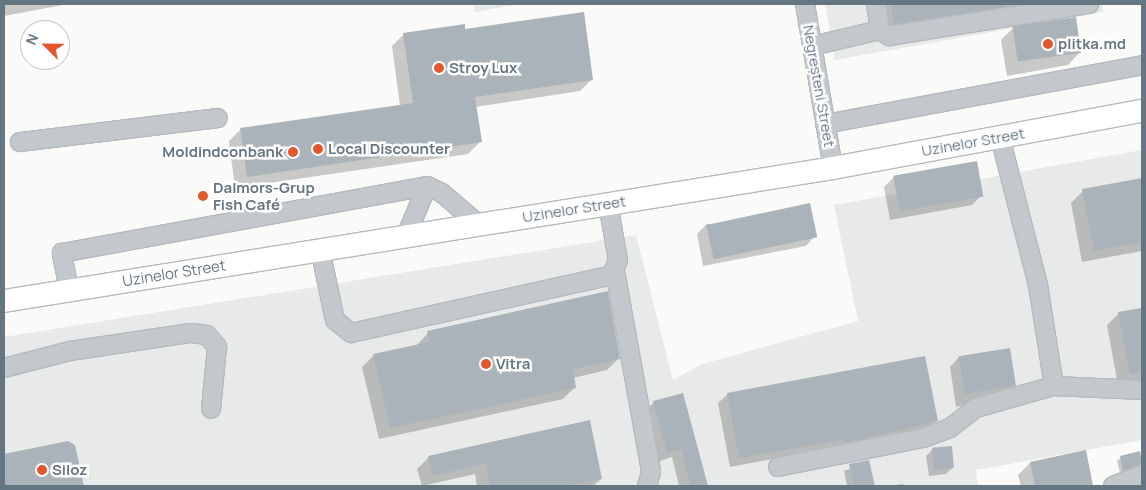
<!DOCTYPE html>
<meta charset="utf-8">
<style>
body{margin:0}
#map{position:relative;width:1146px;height:490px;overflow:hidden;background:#fafaf8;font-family:Manrope,sans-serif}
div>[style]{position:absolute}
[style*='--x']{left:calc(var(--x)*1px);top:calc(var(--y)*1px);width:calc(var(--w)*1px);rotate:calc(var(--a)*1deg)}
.built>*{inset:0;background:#e8e9e9}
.shadow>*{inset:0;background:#0003}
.building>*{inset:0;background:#aab3b9;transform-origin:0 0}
.roads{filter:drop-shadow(1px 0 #b5babe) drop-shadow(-1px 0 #b5babe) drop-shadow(0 1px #b5babe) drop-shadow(0 -1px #b5babe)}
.minor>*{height:18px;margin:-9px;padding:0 9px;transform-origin:9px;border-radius:9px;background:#c3c8cc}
.major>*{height:22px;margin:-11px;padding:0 11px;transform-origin:11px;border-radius:11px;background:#fff}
.dots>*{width:14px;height:14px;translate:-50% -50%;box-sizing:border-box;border:2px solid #fff;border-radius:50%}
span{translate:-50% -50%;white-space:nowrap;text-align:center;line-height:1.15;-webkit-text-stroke:5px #fff;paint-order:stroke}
.poi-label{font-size:15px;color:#657683;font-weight:700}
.left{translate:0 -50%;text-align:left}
.right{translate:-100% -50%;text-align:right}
.street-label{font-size:15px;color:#657683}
.frame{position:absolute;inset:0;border:5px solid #657683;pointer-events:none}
.north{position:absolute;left:20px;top:20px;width:50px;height:50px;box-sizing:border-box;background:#fff;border:1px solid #c1c8cd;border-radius:50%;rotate:293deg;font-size:14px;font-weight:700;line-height:20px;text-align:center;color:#657683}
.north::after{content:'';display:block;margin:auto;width:18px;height:22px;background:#e4572e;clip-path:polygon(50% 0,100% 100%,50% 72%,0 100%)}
</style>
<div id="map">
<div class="built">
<div style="clip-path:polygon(474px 4px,520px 4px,475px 12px)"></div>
<div style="clip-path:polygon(825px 4px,1102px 4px,1104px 12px,835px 60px)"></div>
<div style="clip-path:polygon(1142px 150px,1142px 440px,976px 470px,978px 486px,4px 486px,4px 337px,636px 235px,673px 380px,702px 364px,858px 321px,834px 205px)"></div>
</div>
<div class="shadow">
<div style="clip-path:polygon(4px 4px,68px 4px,4px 16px)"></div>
<div style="clip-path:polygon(878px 4px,1078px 4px,883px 36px)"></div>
<div style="clip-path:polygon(1075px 18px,1080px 52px,1068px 65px,1007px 76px,1001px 40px,1013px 28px)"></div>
<div style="clip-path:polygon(464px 31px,592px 79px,580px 91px,475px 107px,480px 142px,468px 154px,235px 188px,229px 141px,241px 129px,400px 106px,392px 46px,404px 34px)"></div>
<div style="clip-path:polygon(894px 177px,982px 195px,972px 205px,890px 220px,884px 187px)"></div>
<div style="clip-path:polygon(1142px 179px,1142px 251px,1082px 262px,1071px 203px,1083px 191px)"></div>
<div style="clip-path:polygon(707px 224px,815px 236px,806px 246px,703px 266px,697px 234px)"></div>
<div style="clip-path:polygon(1142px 309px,1142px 380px,1118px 385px,1107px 325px,1119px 313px)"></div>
<div style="clip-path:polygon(428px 333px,619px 358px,607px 370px,573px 378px,575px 387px,563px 399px,379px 439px,362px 367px,374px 355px,416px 346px)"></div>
<div style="clip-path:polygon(959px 357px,1015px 385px,1005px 395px,956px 407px,950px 367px)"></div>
<div style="clip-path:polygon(728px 394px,936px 421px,927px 430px,730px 467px,718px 403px)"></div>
<div style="clip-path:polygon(682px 395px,706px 486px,679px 486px,672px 457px,657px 462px,644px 412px,654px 402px)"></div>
<div style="clip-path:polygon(589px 422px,601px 479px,593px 486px,477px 486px,475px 474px,422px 486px,417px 469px,429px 457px)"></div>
<div style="clip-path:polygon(68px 442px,74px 446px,79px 486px,4px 486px,4px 456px)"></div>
<div style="clip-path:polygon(933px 449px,953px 467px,946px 474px,929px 476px,926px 456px)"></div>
<div style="clip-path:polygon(1085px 452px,1092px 486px,1021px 486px,1018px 475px,1030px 463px)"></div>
<div style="clip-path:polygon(1139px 452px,1142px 464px,1120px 473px,1117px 460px)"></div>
<div style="clip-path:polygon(868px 461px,873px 486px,847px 486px,844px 471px)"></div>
<div style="clip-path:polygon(903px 484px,904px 486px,889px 486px)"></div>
</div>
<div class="building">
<div style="clip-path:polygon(891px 4px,1005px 4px,1006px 7px,894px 24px)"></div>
<div style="clip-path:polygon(584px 12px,593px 80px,475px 97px,482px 142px,247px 177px,240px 128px,413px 103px,403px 33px,465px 24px,465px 29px)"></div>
<div style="left:1076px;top:17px;width:36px;height:64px;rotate:82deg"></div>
<div style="left:977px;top:161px;width:36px;height:85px;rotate:80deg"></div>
<div style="clip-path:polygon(1142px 178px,1142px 242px,1094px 251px,1082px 189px)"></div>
<div style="left:810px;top:203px;width:35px;height:106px;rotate:78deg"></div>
<div style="clip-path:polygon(608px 291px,620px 359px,573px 369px,576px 388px,390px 428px,373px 354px,429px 342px,427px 331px)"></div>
<div style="clip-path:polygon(1142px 308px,1142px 371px,1130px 374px,1118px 312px)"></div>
<div style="left:1010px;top:348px;width:38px;height:52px;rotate:81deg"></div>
<div style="clip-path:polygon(925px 356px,938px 421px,845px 443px,845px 439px,739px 458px,727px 393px)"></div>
<div style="clip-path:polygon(683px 393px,697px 445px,708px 486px,691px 486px,681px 449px,667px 453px,653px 401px)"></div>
<div style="clip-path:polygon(590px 420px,602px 479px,567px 486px,490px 486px,486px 463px,433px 476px,428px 456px)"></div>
<div style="clip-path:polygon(68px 441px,75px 445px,84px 486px,4px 486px,4px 454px)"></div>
<div style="left:952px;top:446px;width:22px;height:20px;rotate:85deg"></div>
<div style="clip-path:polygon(1086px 450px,1093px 486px,1035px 486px,1030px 462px)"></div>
<div style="clip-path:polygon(1140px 451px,1142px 465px,1123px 471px,1120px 456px)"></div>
<div style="clip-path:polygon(869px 460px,875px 486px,854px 486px,849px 464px)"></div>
</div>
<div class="roads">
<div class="minor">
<div style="--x:805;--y:4;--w:166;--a:80.3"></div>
<div style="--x:876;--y:4;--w:26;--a:81"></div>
<div style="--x:880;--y:30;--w:11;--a:34"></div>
<div style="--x:889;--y:36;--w:203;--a:-9.1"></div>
<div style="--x:812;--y:46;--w:70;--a:-13.2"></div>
<div style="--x:825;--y:124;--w:322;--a:-10.5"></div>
<div style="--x:1000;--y:137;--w:153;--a:75.6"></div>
<div style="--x:1038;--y:285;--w:102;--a:81"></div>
<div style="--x:1054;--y:386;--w:88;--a:2.6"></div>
<div style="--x:20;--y:142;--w:199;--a:-6.9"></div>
<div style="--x:406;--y:236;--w:54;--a:-67.2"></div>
<div style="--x:320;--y:249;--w:73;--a:78.1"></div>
<div style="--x:335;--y:320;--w:21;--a:39"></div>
<div style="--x:351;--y:333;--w:267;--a:-12.5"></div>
<div style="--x:612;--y:275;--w:16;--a:-68"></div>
<div style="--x:618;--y:260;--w:57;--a:-100.1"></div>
<div style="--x:615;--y:271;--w:204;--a:79.8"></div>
<div style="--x:651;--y:472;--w:15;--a:106"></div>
<div style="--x:69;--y:290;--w:38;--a:-101"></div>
<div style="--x:62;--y:253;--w:371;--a:-10.4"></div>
<div style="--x:427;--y:186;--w:17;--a:25"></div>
<div style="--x:442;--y:193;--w:48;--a:40.7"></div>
<div style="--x:4;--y:368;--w:68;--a:-14.4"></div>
<div style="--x:70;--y:351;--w:122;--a:-8.5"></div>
<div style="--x:191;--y:333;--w:16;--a:7"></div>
<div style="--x:207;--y:335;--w:16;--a:50"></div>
<div style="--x:217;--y:347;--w:62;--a:95.5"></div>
<div style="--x:778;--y:467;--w:148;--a:-11.3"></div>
<div style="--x:923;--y:438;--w:29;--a:-20"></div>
<div style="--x:950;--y:428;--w:33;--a:-38"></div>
<div style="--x:976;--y:408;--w:81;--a:-15.8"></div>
<div style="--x:1113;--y:486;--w:31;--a:-21"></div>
</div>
<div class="major">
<div style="--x:4;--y:301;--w:840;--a:-9.11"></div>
<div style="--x:833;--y:168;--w:314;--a:-10.5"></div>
</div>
</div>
<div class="dots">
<div style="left:1048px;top:44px;background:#e4572e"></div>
<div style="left:439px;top:68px;background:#e4572e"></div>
<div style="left:318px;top:149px;background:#e4572e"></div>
<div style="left:293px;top:152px;background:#e4572e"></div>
<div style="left:203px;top:196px;background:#e4572e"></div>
<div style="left:486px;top:364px;background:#e4572e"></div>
<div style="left:42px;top:470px;background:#e4572e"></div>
</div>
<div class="poi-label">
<span class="left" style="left:1058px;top:44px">plitka.md</span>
<span class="left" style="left:449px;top:68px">Stroy Lux</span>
<span class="left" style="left:328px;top:149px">Local Discounter</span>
<span class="right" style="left:283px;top:152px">Moldindconbank</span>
<span class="left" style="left:213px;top:196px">Dalmors-Grup<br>Fish Café</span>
<span class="left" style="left:496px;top:364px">Vitra</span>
<span class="left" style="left:52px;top:470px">Siloz</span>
</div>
<div class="street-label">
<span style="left:819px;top:86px;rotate:80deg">Negreșteni Street</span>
<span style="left:973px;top:142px;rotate:-10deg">Uzinelor Street</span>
<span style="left:574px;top:209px;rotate:-9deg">Uzinelor Street</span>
<span style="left:174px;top:273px;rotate:-9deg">Uzinelor Street</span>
</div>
<div class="frame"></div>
<div class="north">N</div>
</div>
